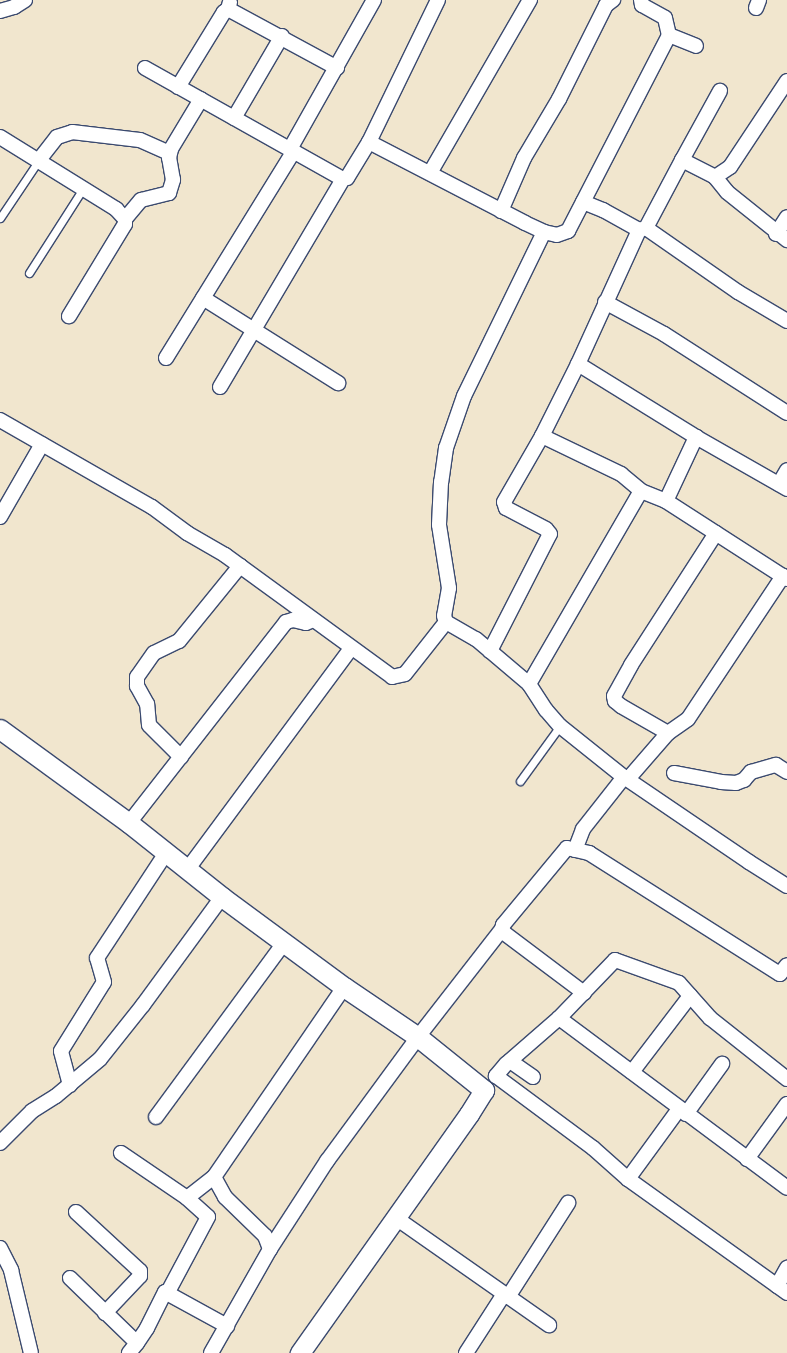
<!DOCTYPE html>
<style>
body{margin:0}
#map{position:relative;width:787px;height:1353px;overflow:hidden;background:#f1e6ce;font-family:"Architects Daughter",sans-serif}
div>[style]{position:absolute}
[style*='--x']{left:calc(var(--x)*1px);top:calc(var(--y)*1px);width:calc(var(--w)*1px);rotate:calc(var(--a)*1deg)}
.roads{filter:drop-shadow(1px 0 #3b4a6f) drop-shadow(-1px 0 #3b4a6f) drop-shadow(0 1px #3b4a6f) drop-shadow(0 -1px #3b4a6f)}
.service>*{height:7px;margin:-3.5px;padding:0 3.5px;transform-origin:3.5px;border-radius:3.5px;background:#fff}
.minor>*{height:14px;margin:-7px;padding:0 7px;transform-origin:7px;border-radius:7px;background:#fff}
.secondary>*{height:19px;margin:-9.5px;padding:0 9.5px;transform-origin:9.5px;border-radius:9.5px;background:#fff}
span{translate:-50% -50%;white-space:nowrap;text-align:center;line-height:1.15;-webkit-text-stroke:5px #f7f3e8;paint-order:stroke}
</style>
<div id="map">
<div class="roads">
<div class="service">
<div style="--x:0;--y:218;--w:70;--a:-56.1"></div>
<div style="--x:29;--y:273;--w:98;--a:-57.4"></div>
<div style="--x:520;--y:781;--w:68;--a:-54"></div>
</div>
<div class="minor">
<div style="--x:641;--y:0;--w:5;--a:79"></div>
<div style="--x:642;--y:5;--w:26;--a:29"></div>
<div style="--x:665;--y:18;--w:17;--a:77"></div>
<div style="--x:669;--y:35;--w:29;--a:22"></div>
<div style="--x:756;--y:8;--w:9;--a:-69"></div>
<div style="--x:228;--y:9;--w:124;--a:28.4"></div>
<div style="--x:0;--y:11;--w:15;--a:-16"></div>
<div style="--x:14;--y:7;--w:13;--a:-32"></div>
<div style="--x:145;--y:68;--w:227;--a:29.3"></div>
<div style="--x:343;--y:179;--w:4;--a:-14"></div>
<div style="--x:347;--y:178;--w:42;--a:-58.6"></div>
<div style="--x:369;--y:142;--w:158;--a:-64.1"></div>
<div style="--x:787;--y:81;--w:103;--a:123.5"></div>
<div style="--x:730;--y:167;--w:18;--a:146"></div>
<div style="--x:715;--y:177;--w:19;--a:51"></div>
<div style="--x:727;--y:192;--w:77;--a:38.7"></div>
<div style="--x:178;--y:87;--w:88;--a:-58.5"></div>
<div style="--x:224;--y:12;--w:5;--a:-37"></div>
<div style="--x:228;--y:9;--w:7;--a:-74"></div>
<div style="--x:234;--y:118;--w:95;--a:-59.7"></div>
<div style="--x:0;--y:137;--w:137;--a:31.8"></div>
<div style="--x:116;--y:209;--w:13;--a:48"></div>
<div style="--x:125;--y:219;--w:5;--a:90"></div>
<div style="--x:125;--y:224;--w:108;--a:121.3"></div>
<div style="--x:369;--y:142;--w:176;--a:27.4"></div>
<div style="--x:525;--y:223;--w:21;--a:25"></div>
<div style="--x:544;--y:232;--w:13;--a:13"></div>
<div style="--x:557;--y:235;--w:12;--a:-20"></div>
<div style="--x:568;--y:231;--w:220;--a:-62.7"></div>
<div style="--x:290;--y:149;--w:171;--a:-60.6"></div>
<div style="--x:39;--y:160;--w:29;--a:-52"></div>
<div style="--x:57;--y:137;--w:16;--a:-18"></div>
<div style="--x:72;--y:132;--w:68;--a:6.7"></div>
<div style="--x:140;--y:140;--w:32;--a:24"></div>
<div style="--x:682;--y:160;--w:79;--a:-61.2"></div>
<div style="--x:430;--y:173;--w:200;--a:-60"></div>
<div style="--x:583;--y:202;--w:22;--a:22"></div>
<div style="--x:603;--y:210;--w:41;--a:29.1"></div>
<div style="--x:501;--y:211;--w:58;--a:-66.5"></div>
<div style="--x:524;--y:158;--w:69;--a:-59.3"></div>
<div style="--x:559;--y:99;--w:105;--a:-63.4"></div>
<div style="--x:606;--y:5;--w:9;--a:-36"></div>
<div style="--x:125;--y:219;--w:25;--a:-50"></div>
<div style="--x:141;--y:200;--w:29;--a:-14"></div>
<div style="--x:169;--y:193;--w:14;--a:-73"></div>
<div style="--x:173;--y:180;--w:22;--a:-100"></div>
<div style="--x:169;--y:158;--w:9;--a:-77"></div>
<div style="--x:171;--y:149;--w:58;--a:-59"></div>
<div style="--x:646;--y:228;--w:112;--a:34.8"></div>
<div style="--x:738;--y:292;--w:57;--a:30.6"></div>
<div style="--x:544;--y:232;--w:182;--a:116"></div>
<div style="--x:464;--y:396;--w:55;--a:109.1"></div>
<div style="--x:446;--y:448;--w:34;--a:98"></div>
<div style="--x:441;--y:482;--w:43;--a:92.7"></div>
<div style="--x:439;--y:525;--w:64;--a:81"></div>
<div style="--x:449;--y:588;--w:28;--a:100"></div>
<div style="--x:444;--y:616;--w:6;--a:72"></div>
<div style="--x:446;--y:622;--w:34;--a:30"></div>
<div style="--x:476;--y:639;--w:70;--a:40.3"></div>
<div style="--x:529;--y:684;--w:31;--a:57"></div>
<div style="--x:546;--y:710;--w:21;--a:49"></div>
<div style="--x:560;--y:726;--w:82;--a:38.6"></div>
<div style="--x:624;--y:777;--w:151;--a:34.2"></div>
<div style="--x:749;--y:862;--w:45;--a:32.3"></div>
<div style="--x:776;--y:234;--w:20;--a:-57"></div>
<div style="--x:203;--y:298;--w:160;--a:32.2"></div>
<div style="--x:605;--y:302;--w:67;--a:28.5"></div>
<div style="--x:664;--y:334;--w:146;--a:32.7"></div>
<div style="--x:166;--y:358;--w:243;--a:-58.3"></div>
<div style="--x:578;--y:364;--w:139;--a:31.7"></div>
<div style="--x:696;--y:437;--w:105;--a:29.7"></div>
<div style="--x:220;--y:387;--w:242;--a:-59.4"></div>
<div style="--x:0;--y:420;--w:175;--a:29.8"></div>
<div style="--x:152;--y:507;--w:44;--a:36.6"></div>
<div style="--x:187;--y:533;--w:44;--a:30.1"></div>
<div style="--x:225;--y:555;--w:207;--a:36.1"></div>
<div style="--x:392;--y:677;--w:13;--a:-13"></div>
<div style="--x:405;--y:674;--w:66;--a:-51.7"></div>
<div style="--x:542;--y:436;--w:88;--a:25.7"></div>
<div style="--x:621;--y:474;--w:26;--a:40"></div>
<div style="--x:641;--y:491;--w:27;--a:22"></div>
<div style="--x:666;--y:501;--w:144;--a:32.8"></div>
<div style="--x:779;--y:484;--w:16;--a:-60"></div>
<div style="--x:666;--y:501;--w:71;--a:-64.9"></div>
<div style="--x:0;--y:517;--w:84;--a:-60.1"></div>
<div style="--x:490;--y:651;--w:131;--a:-62.9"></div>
<div style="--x:550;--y:534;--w:6;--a:-129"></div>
<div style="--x:546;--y:529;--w:45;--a:-152.3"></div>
<div style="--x:506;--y:508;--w:6;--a:-108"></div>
<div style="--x:504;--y:502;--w:76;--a:-60.1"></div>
<div style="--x:542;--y:436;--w:80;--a:-63.4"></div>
<div style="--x:578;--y:364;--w:147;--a:-65.5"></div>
<div style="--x:639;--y:230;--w:7;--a:-16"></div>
<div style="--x:646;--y:228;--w:77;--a:-62.1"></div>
<div style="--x:682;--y:160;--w:37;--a:27"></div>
<div style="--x:529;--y:684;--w:223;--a:-59.9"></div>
<div style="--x:668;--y:733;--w:54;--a:-150.1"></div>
<div style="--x:621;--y:706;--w:8;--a:-140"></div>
<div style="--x:615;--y:701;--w:5;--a:-101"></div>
<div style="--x:614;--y:696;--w:35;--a:-61"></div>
<div style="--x:631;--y:665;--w:157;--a:-57.2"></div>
<div style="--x:181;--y:757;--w:45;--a:-135"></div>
<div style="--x:149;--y:725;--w:21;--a:-95"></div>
<div style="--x:147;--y:704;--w:21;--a:-119"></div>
<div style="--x:137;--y:686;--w:9;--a:-90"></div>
<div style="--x:137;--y:677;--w:29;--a:-55"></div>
<div style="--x:154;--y:653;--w:28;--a:-26"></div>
<div style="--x:179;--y:641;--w:97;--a:-50.9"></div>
<div style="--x:674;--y:773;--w:48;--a:10.8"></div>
<div style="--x:721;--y:782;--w:15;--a:4"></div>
<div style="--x:736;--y:783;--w:9;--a:-21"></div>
<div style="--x:744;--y:780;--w:11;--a:-49"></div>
<div style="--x:751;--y:772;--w:26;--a:-16"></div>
<div style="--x:776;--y:765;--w:13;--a:32"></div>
<div style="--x:628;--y:779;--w:61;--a:-49"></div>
<div style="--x:668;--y:733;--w:24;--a:-35"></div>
<div style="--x:688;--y:719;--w:172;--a:-56.4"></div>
<div style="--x:129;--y:823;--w:255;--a:-52"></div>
<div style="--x:286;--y:622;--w:7;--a:-16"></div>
<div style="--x:293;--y:620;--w:13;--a:13"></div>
<div style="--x:306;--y:623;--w:8;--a:-23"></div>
<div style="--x:575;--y:850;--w:22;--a:-69"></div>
<div style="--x:583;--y:829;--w:66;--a:-51.7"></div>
<div style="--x:187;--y:870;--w:276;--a:-53.5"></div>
<div style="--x:584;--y:993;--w:100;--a:-143.1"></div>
<div style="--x:504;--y:933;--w:4;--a:-117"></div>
<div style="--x:502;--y:929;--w:4;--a:-76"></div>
<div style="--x:503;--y:925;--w:100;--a:-50.3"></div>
<div style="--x:567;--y:848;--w:23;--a:13"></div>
<div style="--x:589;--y:853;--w:226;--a:32.4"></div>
<div style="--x:780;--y:974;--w:11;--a:-52"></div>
<div style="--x:559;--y:1018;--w:70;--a:139"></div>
<div style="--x:506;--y:1064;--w:16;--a:130"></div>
<div style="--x:496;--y:1076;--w:121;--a:36.6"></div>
<div style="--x:593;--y:1148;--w:47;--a:41.5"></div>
<div style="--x:628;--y:1179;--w:196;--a:35.6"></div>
<div style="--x:510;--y:1061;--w:28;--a:35"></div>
<div style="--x:632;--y:1072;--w:96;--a:-52.7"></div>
<div style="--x:787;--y:1079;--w:98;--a:-141.6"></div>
<div style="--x:710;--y:1018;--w:47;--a:-131.5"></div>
<div style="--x:679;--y:983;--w:68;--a:-160.2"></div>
<div style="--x:615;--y:960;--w:81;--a:134"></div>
<div style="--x:559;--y:1018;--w:284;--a:36.7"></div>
<div style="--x:70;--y:1085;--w:35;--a:-105"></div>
<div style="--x:61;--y:1051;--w:81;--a:-58.1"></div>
<div style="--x:104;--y:982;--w:25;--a:-106"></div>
<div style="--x:97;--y:958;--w:126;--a:-56.7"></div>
<div style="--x:686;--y:1114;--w:62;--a:-54.2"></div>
<div style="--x:156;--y:1117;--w:216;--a:-53.7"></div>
<div style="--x:0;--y:1143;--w:45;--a:-45"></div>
<div style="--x:32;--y:1111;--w:28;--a:-32"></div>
<div style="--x:56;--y:1096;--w:57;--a:-40.1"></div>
<div style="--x:100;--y:1059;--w:69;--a:-51.5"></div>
<div style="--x:143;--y:1005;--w:134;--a:-53.8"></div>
<div style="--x:121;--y:1153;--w:80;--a:34.3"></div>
<div style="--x:187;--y:1198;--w:28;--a:42"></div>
<div style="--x:208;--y:1217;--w:85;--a:118.1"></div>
<div style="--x:747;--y:1159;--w:68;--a:-54"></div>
<div style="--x:214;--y:1177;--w:23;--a:61"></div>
<div style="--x:225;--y:1197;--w:56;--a:44.3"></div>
<div style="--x:265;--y:1236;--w:14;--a:69"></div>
<div style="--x:628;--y:1179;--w:87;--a:-53.9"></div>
<div style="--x:187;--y:1198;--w:34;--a:-38"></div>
<div style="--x:214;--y:1177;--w:230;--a:-55.6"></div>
<div style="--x:76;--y:1212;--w:87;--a:42.7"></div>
<div style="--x:140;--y:1271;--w:5;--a:90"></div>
<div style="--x:140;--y:1276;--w:51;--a:133.4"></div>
<div style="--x:396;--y:1218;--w:187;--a:35"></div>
<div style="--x:0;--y:1248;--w:25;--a:63"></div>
<div style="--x:11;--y:1270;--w:85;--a:76.5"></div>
<div style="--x:70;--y:1278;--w:93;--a:44.1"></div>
<div style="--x:137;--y:1343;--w:13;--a:129"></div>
<div style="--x:777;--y:1286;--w:21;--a:-61"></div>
<div style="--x:508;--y:1297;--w:112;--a:-57.4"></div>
<div style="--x:137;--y:1343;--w:18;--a:-56"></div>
<div style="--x:147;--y:1328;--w:40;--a:-63.4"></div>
<div style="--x:165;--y:1292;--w:71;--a:28.7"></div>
<div style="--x:211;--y:1353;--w:120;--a:-60.4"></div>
<div style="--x:270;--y:1249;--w:105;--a:-57.1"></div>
<div style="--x:327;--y:1161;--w:154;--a:-53.7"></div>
<div style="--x:418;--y:1037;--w:137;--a:-52.1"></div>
<div style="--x:466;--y:1353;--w:70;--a:-57.2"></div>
</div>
<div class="secondary">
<div style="--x:0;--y:729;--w:160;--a:36.1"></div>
<div style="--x:129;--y:823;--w:119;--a:38.5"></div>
<div style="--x:222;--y:897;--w:152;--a:36.4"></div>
<div style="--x:344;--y:987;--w:89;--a:34"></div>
<div style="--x:418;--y:1037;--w:85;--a:38.8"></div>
<div style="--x:484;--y:1090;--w:28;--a:122"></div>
<div style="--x:469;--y:1114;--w:293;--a:125.3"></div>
</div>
</div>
</div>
